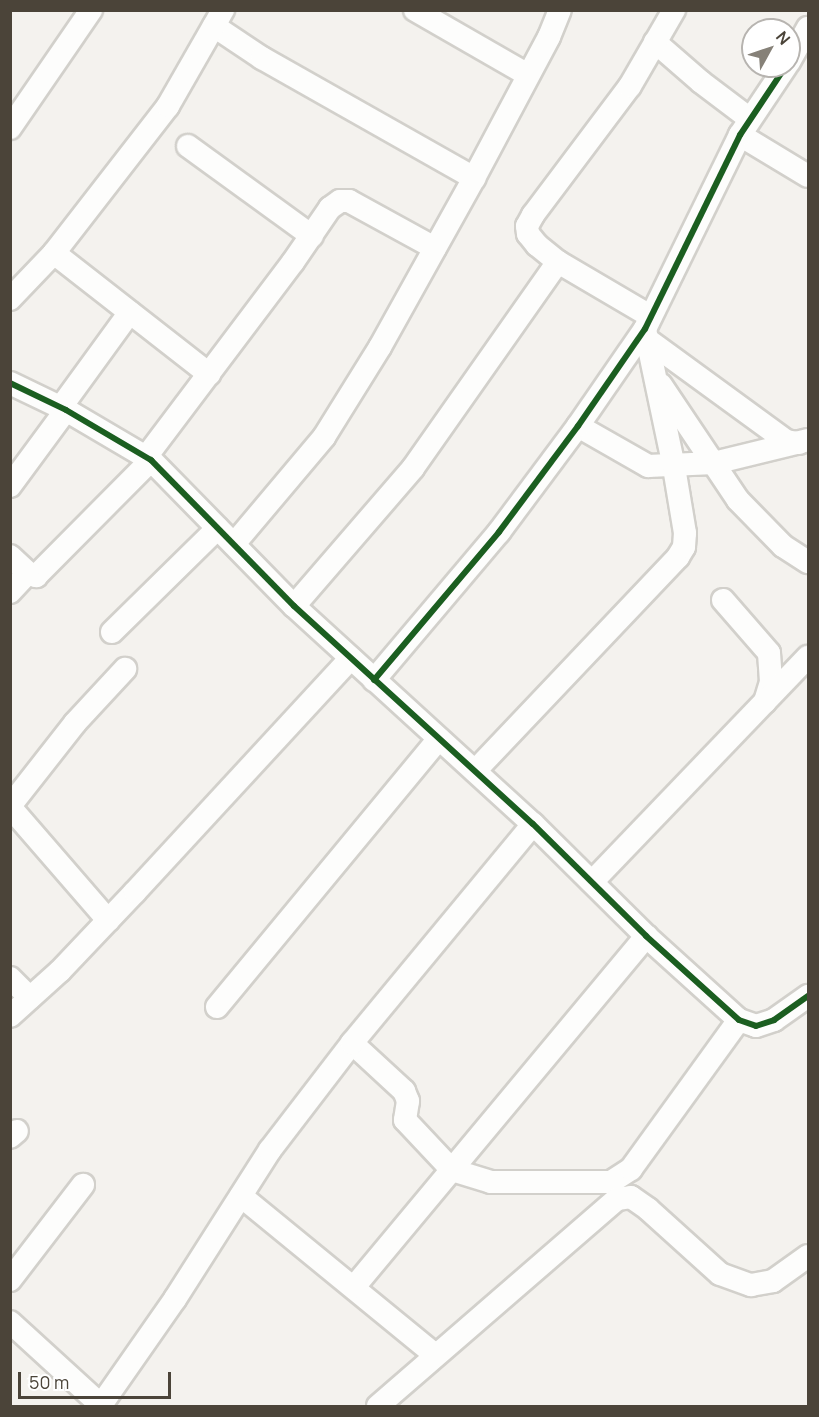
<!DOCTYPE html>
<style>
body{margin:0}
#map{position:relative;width:819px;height:1417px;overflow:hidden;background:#f4f2ee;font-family:Manrope,sans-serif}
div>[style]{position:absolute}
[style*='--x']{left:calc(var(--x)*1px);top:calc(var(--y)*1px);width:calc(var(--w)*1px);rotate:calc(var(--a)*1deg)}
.roads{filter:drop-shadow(2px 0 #d2d0cb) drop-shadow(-2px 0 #d2d0cb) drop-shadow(0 2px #d2d0cb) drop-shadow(0 -2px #d2d0cb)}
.minor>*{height:22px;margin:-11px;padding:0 11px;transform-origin:11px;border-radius:11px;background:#fdfdfc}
.cycleway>*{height:6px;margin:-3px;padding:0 3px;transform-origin:3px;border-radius:3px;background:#1b5e20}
span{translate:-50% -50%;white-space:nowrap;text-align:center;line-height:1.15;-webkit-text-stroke:4.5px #fff;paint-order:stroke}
.frame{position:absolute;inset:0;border:12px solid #4b4439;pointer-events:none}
.north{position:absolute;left:741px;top:18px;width:60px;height:60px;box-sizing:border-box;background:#fff;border:2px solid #b7b4b0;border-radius:50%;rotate:50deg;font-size:16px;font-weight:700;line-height:24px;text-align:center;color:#4b4439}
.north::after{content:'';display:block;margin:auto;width:21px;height:27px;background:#868178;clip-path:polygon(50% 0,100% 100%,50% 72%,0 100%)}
.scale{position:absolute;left:18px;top:1372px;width:153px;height:27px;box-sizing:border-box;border:3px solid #4b4439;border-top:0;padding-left:8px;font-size:18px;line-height:21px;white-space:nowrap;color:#4b4439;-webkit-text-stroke:4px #fff;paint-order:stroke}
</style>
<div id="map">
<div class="roads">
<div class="minor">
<div style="--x:415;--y:10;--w:130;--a:29.9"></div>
<div style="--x:214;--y:26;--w:58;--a:33.7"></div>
<div style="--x:262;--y:58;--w:244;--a:29.5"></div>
<div style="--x:655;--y:42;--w:61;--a:41"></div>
<div style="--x:701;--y:82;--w:61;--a:37.1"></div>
<div style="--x:789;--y:62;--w:39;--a:-61"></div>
<div style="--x:10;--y:128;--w:143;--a:-55.5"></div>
<div style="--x:740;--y:135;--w:79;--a:31.1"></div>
<div style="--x:188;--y:146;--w:153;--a:36"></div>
<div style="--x:54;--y:253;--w:197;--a:38"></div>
<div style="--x:10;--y:299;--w:64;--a:-46.3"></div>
<div style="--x:54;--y:253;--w:186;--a:-52.2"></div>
<div style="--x:168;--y:106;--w:111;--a:-60.2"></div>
<div style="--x:650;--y:316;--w:107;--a:-149.6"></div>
<div style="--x:558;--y:262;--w:27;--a:-141"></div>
<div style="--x:537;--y:245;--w:14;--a:-129"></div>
<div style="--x:528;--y:234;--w:8;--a:-97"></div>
<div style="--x:527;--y:226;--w:13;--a:-61"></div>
<div style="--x:533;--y:215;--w:161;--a:-53.1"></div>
<div style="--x:630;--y:86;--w:88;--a:-59.9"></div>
<div style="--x:649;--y:341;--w:170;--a:36.1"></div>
<div style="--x:786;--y:441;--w:13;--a:9"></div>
<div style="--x:10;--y:383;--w:62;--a:25.7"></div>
<div style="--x:66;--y:410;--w:99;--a:30.5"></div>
<div style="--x:151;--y:460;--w:204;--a:45.6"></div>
<div style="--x:294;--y:606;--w:323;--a:42.4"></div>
<div style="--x:533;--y:824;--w:159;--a:44.7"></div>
<div style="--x:646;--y:936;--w:125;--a:42.1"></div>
<div style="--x:739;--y:1020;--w:18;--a:19"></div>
<div style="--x:756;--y:1026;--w:19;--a:-18"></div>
<div style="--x:774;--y:1020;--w:42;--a:-35.2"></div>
<div style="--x:661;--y:385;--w:138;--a:56.2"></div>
<div style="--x:738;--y:500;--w:64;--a:45.6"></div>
<div style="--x:783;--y:546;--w:30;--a:33"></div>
<div style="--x:61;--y:407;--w:117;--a:-54"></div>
<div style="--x:578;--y:426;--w:81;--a:29.7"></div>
<div style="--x:648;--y:466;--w:66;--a:-2.6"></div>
<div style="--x:714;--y:463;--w:97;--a:-13.7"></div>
<div style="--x:146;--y:457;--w:244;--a:-53"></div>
<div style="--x:293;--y:262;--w:65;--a:-55.6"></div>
<div style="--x:330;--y:208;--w:12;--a:-35"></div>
<div style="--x:340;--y:201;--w:9;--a:0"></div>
<div style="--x:349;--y:201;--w:98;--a:28.7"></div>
<div style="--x:10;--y:486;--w:94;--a:-53.6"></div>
<div style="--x:234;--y:544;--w:140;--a:-49.9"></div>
<div style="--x:324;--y:437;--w:106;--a:-58.1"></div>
<div style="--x:380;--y:347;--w:193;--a:-60.9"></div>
<div style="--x:474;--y:178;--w:160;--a:-62"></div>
<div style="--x:549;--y:37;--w:29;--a:-68"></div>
<div style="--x:10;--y:556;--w:25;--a:43"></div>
<div style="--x:28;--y:573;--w:9;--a:21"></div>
<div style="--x:36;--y:576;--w:163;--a:-45.2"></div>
<div style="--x:10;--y:592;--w:26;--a:-47"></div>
<div style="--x:723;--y:600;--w:70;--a:49"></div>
<div style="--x:769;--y:653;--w:29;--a:86"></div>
<div style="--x:771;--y:682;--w:21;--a:107"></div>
<div style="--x:294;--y:606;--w:182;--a:-49.2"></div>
<div style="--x:413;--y:468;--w:252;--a:-54.9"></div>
<div style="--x:112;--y:632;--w:148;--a:-44.5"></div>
<div style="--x:374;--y:680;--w:194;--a:-49.8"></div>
<div style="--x:499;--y:532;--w:132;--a:-53.3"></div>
<div style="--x:578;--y:426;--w:118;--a:-55.4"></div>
<div style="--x:645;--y:329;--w:216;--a:-63.9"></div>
<div style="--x:740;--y:135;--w:83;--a:-56.3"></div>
<div style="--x:475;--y:771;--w:295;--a:-46.5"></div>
<div style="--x:678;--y:557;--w:12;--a:-59"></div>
<div style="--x:684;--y:547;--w:14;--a:-86"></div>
<div style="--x:685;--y:533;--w:67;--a:-99.5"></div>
<div style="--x:674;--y:467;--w:141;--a:-101.9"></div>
<div style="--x:10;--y:806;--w:105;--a:-51.9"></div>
<div style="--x:75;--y:723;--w:74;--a:-47.2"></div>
<div style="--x:10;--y:807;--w:150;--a:49.1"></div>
<div style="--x:592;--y:882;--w:312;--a:-46.2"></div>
<div style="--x:10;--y:978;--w:28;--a:45"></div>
<div style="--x:217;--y:1007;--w:348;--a:-50.4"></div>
<div style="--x:10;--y:1016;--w:67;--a:-42"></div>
<div style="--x:60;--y:971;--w:109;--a:-46.5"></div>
<div style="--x:135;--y:892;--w:318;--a:-47.3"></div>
<div style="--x:352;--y:1043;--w:71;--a:42.7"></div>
<div style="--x:404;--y:1091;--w:11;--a:68"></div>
<div style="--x:408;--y:1101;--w:19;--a:99"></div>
<div style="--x:405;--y:1120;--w:69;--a:46.8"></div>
<div style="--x:452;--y:1170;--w:41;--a:17.1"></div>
<div style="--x:491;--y:1182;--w:120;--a:0"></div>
<div style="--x:611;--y:1182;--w:24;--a:-33"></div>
<div style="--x:631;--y:1169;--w:184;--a:-54.1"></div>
<div style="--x:10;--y:1137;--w:9;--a:-41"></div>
<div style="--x:241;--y:1196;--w:251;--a:39.3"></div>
<div style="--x:10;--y:1280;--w:120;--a:-52.5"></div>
<div style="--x:354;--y:1287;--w:457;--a:-50.2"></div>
<div style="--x:10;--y:1322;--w:125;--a:42.4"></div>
<div style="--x:101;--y:1405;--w:129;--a:-55.1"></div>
<div style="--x:175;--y:1299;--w:177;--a:-57.5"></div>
<div style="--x:270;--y:1150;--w:135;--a:-52.5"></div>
<div style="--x:352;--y:1043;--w:284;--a:-50.4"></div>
<div style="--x:378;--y:1406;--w:316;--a:-40.9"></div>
<div style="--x:617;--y:1199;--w:14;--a:-8"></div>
<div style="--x:631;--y:1197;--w:21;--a:35"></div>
<div style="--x:648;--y:1209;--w:97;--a:42.1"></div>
<div style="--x:720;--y:1274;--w:33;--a:20"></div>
<div style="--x:751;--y:1285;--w:22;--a:-10"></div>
<div style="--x:773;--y:1281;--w:43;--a:-35.5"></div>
</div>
</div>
<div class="cycleway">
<div style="--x:10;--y:383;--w:62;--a:25.7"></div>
<div style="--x:66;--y:410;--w:99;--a:30.5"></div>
<div style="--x:151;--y:460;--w:204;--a:45.6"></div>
<div style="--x:294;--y:606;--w:323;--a:42.4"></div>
<div style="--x:533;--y:824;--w:159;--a:44.7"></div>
<div style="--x:646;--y:936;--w:125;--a:42.1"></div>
<div style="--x:739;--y:1020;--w:18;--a:19"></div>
<div style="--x:756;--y:1026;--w:19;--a:-18"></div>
<div style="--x:774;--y:1020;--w:42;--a:-35.2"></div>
<div style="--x:374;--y:680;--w:194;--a:-49.8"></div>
<div style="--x:499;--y:532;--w:132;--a:-53.3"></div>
<div style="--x:578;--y:426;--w:118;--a:-55.4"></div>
<div style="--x:645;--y:329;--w:216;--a:-63.9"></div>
<div style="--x:740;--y:135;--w:83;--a:-56.3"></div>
</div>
<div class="frame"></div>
<div class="north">N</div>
<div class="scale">50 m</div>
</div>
